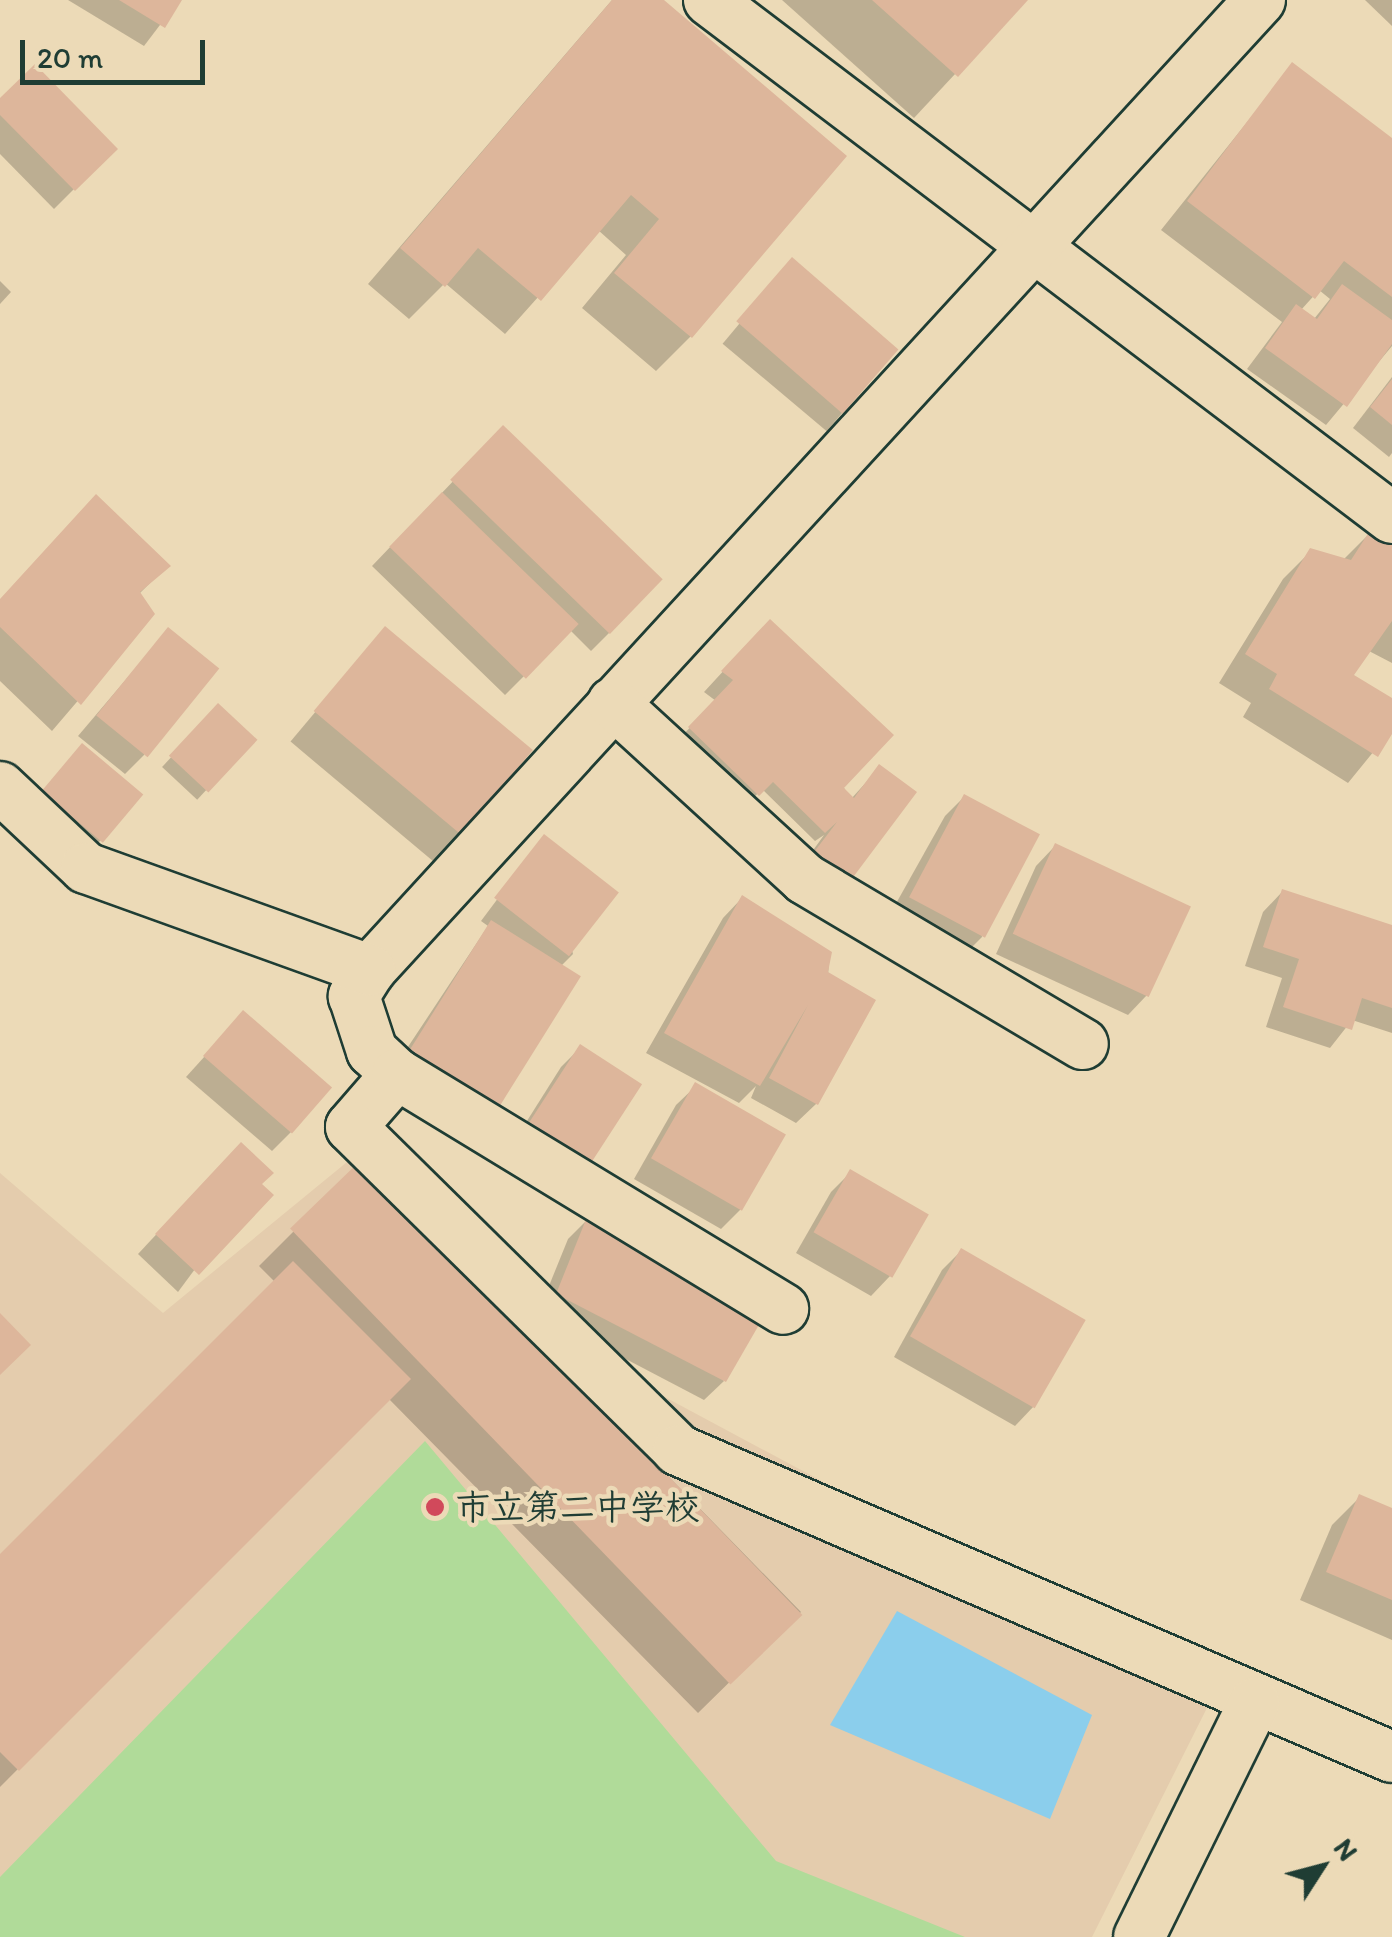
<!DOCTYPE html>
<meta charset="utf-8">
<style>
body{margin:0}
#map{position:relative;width:1392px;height:1937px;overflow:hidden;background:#ecdab7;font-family:Itim,"Klee One",sans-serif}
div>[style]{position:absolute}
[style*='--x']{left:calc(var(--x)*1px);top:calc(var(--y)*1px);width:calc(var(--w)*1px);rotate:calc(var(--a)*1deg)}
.built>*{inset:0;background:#e4ccad}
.green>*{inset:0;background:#b0db99}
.water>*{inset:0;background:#8bceec}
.shadow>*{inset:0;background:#0003;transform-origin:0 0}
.building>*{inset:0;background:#ddb69b;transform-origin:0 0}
.roads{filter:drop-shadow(2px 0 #1f3d34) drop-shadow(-2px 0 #1f3d34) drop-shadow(0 2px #1f3d34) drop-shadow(0 -2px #1f3d34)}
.street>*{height:50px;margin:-25px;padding:0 25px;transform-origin:25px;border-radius:25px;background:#ecdab7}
.dots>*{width:28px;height:28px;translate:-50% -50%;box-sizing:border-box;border:5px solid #ecdab7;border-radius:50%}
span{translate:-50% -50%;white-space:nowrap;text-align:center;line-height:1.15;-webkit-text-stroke:9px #ecdab7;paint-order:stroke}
.poi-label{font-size:35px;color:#1f3d34;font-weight:700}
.left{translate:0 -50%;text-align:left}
.north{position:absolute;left:1272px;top:1817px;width:100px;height:100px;-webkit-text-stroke:8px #ecdab7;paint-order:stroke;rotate:54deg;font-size:28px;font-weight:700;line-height:40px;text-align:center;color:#1f3d34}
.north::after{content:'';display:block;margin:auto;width:35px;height:45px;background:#1f3d34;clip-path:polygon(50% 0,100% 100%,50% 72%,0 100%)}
.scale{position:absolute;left:20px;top:40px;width:185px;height:45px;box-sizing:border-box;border:5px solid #1f3d34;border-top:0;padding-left:12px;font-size:30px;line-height:35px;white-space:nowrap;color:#1f3d34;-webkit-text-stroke:8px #ecdab7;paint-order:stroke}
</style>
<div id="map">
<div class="built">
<div style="clip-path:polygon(358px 1153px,525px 1322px,1215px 1692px,1092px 1937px,0 1937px,0 1173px,163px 1313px)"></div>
</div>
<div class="green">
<div style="clip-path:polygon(425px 1441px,776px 1861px,965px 1937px,0 1937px,0 1877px)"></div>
</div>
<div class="water">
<div style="clip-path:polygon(897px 1611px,1092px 1715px,1050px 1819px,830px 1725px)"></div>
</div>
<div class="shadow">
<div style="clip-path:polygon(68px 0,179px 0,144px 46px)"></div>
<div style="clip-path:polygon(612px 0,660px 0,691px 336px,656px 371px,582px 308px,626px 255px,598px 230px,505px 334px,445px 283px,409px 319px,368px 284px)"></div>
<div style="clip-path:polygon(782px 0,1024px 0,914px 118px)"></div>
<div style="clip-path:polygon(1365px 0,1392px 0,1392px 26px)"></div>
<div style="clip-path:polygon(evenodd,1292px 66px,1392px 141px,1392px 346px,1326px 425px,1247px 369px,1282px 322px,1161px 230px,1292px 66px,1319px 290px,1330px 299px,1314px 319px,1301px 310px,1319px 290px)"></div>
<div style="clip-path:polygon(0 102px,114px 149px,54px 209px,0 154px)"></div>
<div style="left:792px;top:261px;width:136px;height:108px;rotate:40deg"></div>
<div style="clip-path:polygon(0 281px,11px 292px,0 304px)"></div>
<div style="clip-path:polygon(1392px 377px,1392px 453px,1389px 457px,1353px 428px)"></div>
<div style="clip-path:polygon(503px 429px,611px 631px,591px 651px,570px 630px,505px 695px,372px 566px)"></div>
<div style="clip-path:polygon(1371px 532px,1392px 545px,1392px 663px,1367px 650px,1351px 676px,1392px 701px,1392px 729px,1348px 783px,1243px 717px,1251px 703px,1219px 683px,1283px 579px,1311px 551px,1343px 560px)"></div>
<div style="clip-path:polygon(167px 566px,139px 594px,152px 614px,52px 731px,0 681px,0 600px)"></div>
<div style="left:385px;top:629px;width:189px;height:147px;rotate:40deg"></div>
<div style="clip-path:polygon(168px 630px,144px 755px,125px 774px,78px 736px)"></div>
<div style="clip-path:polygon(751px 641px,851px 799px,880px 767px,913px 793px,794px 877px,824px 835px,815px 841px,762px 789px,738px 814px,671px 747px,716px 701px,704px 692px)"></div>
<div style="left:218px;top:707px;width:48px;height:82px;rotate:43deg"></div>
<div style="clip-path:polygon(82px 746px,101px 840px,81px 859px,24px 812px)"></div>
<div style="clip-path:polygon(964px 797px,982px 937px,962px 957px,889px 916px,945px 816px)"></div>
<div style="clip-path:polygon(544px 837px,573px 954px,561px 966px,577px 976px,498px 1105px,479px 1124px,392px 1071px,488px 926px,481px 921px)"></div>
<div style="clip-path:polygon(1055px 846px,1147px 995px,1128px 1015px,996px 954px,1036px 866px)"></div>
<div style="clip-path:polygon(1282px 892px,1392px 928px,1392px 1033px,1352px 1020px,1330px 1048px,1266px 1027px,1282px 978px,1245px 966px,1263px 912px)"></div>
<div style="clip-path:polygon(742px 898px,830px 953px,816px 1104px,796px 1123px,751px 1098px,756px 1086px,739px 1103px,646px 1053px,723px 918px)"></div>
<div style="clip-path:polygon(243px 1014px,291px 1132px,272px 1151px,186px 1077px)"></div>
<div style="clip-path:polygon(580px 1048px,639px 1085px,508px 1151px,561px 1067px)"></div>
<div style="clip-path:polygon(696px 1086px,782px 1136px,740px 1210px,721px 1229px,634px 1179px,676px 1105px)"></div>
<div style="clip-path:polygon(362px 1163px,801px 1612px,698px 1713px,388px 1398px,0 1787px,0 1558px,275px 1282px,259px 1266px)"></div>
<div style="clip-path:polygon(222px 1164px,258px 1184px,178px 1292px,138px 1254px)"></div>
<div style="clip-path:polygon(851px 1172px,890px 1276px,871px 1296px,796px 1253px,831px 1192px)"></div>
<div style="clip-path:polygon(587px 1220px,724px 1381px,704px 1400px,538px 1313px,568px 1239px)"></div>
<div style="clip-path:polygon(961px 1251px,1034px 1406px,1015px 1426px,894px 1357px,942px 1270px)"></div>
<div style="clip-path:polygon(1360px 1497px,1392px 1511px,1392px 1640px,1300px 1600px,1332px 1525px)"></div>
</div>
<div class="building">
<div style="clip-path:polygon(119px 0,182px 0,165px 28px)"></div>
<div style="clip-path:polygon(612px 0,664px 0,847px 156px,692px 338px,614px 273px,659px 219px,631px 195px,541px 301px,478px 248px,445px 287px,400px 248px)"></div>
<div style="clip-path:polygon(872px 0,1028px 0,958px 77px)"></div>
<div style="clip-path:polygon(1292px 62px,1392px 138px,1392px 297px,1344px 261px,1315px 299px,1187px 201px)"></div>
<div style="clip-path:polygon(35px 64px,118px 149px,75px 191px,0 115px,0 98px)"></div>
<div style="left:792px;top:257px;width:141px;height:85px;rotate:41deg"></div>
<div style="clip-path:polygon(1342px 284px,1392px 320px,1392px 344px,1347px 407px,1265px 348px,1296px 304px,1317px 319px)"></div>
<div style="clip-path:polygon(1392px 379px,1392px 425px,1370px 407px)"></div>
<div style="left:503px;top:425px;width:222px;height:76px;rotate:44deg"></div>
<div style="left:442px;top:492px;width:190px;height:76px;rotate:44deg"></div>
<div style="clip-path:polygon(96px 494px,171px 566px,140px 592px,155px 614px,81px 705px,0 627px,0 599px)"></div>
<div style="clip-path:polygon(1371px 529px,1392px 542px,1392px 621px,1354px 675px,1392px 698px,1392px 734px,1378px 757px,1269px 689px,1277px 674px,1245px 654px,1310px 548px,1351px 560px)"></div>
<div style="clip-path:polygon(770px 619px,894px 735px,844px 788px,854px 798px,879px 764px,917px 792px,848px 884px,811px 856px,837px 822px,825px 833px,773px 782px,759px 796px,688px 727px,733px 680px,721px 671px)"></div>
<div style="left:385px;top:626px;width:193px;height:111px;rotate:40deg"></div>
<div style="left:168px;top:627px;width:66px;height:114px;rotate:39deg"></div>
<div style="left:218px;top:703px;width:54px;height:72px;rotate:43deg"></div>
<div style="left:82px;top:743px;width:80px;height:63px;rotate:40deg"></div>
<div style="left:964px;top:794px;width:86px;height:117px;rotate:28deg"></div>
<div style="left:544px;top:834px;width:95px;height:81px;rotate:38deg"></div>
<div style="left:1055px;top:843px;width:150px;height:100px;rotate:25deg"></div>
<div style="clip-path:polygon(1282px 889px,1392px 925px,1392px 1008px,1362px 998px,1352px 1030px,1283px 1007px,1299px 959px,1263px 947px)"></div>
<div style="clip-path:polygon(742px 895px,832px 952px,828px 972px,876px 1000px,818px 1105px,769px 1078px,808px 1005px,760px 1086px,664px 1033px)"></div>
<div style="left:491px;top:920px;width:106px;height:154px;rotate:32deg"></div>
<div style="left:243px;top:1010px;width:118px;height:61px;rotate:41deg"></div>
<div style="left:580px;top:1044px;width:74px;height:103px;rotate:33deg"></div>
<div style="left:695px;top:1082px;width:105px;height:88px;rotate:30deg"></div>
<div style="clip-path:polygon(241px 1142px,274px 1173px,262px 1184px,274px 1195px,199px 1275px,155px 1234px)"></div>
<div style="left:362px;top:1159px;width:634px;height:100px;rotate:46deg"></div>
<div style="left:850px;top:1169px;width:91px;height:73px;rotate:30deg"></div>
<div style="clip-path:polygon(587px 1217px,760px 1323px,726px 1382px,556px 1294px)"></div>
<div style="left:961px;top:1248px;width:144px;height:102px;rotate:30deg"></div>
<div style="clip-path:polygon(293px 1261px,411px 1379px,19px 1771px,0 1752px,0 1554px)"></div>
<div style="clip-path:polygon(0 1313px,31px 1345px,0 1375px)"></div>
<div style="clip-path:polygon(1359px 1494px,1392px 1508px,1392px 1600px,1326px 1572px)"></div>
</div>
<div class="roads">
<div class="street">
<div style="--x:709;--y:0;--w:857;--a:37.18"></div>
<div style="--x:1260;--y:0;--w:1316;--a:132.54"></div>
<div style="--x:370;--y:970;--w:31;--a:122"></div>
<div style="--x:354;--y:996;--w:58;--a:71.9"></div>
<div style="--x:372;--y:1051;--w:34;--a:43"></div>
<div style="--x:397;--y:1074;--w:70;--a:131"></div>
<div style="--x:351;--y:1127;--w:460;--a:44.6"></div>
<div style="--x:678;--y:1450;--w:777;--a:23.27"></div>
<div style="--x:613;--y:703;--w:260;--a:42.5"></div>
<div style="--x:805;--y:879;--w:323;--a:30.7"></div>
<div style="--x:0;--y:787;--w:118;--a:43.3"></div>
<div style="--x:86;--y:868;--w:302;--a:19.8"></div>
<div style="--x:397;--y:1074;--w:452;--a:31.3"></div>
<div style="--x:1139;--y:1937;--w:261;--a:-63.8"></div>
</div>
</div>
<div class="dots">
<div style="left:435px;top:1507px;background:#d1495b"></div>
</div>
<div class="poi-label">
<span class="left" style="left:455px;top:1507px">市立第二中学校</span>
</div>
<div class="north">N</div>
<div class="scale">20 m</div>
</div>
